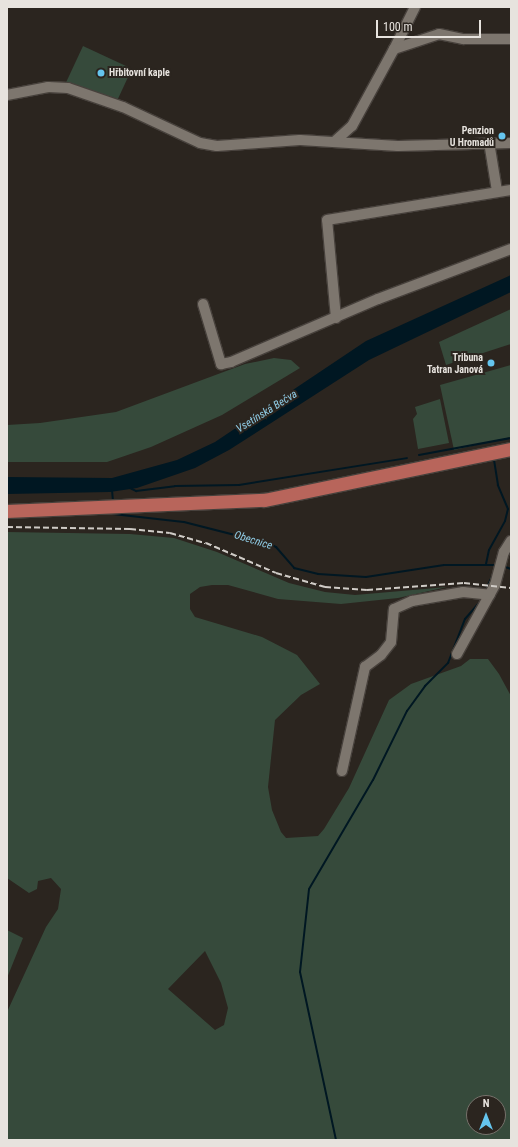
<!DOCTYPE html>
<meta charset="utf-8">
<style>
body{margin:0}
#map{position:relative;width:518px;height:1147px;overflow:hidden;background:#2b251f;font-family:"Roboto Condensed",sans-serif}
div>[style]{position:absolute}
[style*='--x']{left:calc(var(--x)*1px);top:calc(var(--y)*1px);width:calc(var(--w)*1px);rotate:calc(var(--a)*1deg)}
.green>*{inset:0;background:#364a3b;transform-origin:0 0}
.water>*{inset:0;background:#001722}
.stream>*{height:2px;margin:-1px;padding:0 1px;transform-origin:1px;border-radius:1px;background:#001722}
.roads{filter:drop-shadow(1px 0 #47413c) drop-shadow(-1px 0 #47413c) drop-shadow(0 1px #47413c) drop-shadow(0 -1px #47413c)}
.minor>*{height:10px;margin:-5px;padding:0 5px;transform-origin:5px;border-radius:5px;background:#7d766e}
.major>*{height:13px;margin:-6.5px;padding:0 6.5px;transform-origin:6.5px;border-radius:6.5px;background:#b8655b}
.rail>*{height:2px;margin-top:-1px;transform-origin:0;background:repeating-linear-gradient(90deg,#cfcbc6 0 6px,transparent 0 9px)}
.dots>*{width:11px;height:11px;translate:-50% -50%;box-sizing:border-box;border:2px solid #2b251f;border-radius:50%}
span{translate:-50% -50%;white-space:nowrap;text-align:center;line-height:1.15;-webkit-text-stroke:4px #2b251f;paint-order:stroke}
.poi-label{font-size:10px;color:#e7e3de;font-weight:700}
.left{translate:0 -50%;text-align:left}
.right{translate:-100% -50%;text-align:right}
.water-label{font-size:11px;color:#90cde7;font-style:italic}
.frame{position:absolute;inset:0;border:8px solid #e7e3de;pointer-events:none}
.north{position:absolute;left:466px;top:1095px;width:40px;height:40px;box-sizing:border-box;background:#2b251f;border:1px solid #76716b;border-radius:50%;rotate:0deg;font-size:11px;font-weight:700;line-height:16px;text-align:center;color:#e7e3de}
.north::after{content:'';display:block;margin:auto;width:14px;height:18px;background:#65c5ee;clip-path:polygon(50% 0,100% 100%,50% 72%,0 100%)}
.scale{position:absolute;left:376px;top:20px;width:105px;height:18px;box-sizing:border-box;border:2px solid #e7e3de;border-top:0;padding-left:5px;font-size:12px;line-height:14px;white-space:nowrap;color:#e7e3de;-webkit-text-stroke:3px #2b251f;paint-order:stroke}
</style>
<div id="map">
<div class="green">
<div style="left:83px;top:46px;width:54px;height:41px;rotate:25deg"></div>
<div style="clip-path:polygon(511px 309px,511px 344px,446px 365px,439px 342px)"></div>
<div style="clip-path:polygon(274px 358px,291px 360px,300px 368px,222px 415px,151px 447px,107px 462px,7px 462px,7px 425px,40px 423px,116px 412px,245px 364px)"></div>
<div style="clip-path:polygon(511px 365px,511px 437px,454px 450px,440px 385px)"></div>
<div style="clip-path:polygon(440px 399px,449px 443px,418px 449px,413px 419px,417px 414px,415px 407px)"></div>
<div style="clip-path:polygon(evenodd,7px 532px,130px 534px,174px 538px,217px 552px,289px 583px,325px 592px,355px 595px,447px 587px,398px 598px,341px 604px,278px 599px,228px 585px,212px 585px,200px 587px,190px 594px,190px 609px,195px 617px,262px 637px,297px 655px,320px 684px,301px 695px,275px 720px,268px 787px,272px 810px,281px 832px,286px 838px,318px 836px,324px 829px,349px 788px,389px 700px,411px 684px,461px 666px,470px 659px,488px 659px,499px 674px,511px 696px,511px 1140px,7px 1140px,7px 1012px,46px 927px,58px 909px,61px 889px,51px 878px,38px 881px,37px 889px,29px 893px,7px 878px,7px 532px,205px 951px,221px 983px,228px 1008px,224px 1025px,215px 1030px,168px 989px,205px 951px,7px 532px,474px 1103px,498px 1103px,498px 1127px,474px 1127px,474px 1103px)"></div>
<div style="clip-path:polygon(7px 930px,23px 938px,7px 978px)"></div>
</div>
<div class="water">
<div style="clip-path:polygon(511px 275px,511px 292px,369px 360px,229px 450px,195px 468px,137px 488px,110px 492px,7px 494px,7px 477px,112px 478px,177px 460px,215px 442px,366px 341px)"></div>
</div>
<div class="stream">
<div style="--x:419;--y:455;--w:94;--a:-10.5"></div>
<div style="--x:130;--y:488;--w:7;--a:27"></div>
<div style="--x:136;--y:491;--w:39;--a:-7"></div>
<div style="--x:175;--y:486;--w:64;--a:-0.9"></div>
<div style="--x:239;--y:485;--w:170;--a:-9.1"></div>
<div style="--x:112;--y:490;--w:11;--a:85"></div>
<div style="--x:113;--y:512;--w:2;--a:90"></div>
<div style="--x:113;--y:514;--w:71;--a:6.4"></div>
<div style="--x:184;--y:522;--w:89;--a:14.3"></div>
<div style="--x:270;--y:544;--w:7;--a:27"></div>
<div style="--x:276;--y:547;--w:28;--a:49"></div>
<div style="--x:294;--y:568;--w:25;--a:14"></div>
<div style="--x:318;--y:574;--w:48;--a:3.6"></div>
<div style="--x:366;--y:577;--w:79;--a:-8.7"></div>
<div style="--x:444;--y:565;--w:52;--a:0"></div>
<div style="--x:486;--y:564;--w:14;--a:-78"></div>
<div style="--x:489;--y:550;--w:33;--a:-61"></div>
<div style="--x:505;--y:521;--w:12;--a:-76"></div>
<div style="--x:508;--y:509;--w:26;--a:-113"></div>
<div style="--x:498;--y:485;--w:25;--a:-99"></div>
<div style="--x:503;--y:566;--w:9;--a:21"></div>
<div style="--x:485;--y:592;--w:22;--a:-66"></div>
<div style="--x:336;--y:1140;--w:172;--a:-102.1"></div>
<div style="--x:300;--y:972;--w:83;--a:-83.8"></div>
<div style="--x:309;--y:889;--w:126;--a:-59.6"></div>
<div style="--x:373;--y:780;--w:77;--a:-63.8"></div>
<div style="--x:407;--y:711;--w:31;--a:-54"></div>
<div style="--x:425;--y:686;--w:33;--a:-45"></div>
<div style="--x:448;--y:663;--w:47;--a:-68.9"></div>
<div style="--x:465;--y:619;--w:28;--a:-49"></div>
</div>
<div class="roads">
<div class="minor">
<div style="--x:394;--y:49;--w:47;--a:-63.4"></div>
<div style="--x:7;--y:95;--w:42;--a:-11"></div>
<div style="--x:48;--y:87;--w:20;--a:3"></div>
<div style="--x:68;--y:88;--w:58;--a:19.1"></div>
<div style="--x:123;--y:107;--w:85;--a:25.1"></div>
<div style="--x:200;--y:143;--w:17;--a:10"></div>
<div style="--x:217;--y:146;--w:83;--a:-4.1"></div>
<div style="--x:300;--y:140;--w:98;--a:3.5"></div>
<div style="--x:398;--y:146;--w:113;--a:-1.5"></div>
<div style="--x:334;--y:142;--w:24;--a:-42"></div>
<div style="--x:352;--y:126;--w:88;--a:-61.4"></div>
<div style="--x:394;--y:49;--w:47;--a:-18.4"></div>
<div style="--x:439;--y:34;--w:25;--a:12"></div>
<div style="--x:463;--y:39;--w:48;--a:0"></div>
<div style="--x:489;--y:142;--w:50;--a:80.7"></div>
<div style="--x:203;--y:304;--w:63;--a:73.3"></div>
<div style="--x:221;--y:364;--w:10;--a:-11"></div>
<div style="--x:231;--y:362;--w:160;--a:-23.2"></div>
<div style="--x:378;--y:299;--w:142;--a:-20.6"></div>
<div style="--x:336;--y:318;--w:98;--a:-95.2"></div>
<div style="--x:327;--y:220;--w:186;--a:-9.3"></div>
<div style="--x:457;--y:654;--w:79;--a:-61.2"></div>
<div style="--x:495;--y:585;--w:34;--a:-75"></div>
<div style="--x:504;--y:552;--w:13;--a:-58"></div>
<div style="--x:342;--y:771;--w:107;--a:-77.5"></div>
<div style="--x:365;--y:667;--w:20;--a:-37"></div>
<div style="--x:381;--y:655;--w:16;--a:-52"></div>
<div style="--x:391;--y:642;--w:33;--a:-85"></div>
<div style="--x:394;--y:609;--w:20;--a:-24"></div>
<div style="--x:412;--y:601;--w:52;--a:-10"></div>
<div style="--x:463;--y:592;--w:27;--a:6"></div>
</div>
<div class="major">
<div style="--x:7;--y:511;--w:257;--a:-2.5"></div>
<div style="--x:264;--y:500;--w:252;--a:-11.7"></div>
</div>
</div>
<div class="rail">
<div style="--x:7;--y:527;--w:123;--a:0.9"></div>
<div style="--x:130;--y:529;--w:40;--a:5.7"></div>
<div style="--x:170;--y:533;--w:37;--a:16"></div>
<div style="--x:206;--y:543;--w:76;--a:23.2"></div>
<div style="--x:276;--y:573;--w:51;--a:15.9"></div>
<div style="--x:325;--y:587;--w:42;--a:4.1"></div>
<div style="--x:367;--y:590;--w:97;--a:-4.1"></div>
<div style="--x:464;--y:583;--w:47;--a:6.1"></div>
</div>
<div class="dots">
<div style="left:101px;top:73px;background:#65c5ee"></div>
<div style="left:502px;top:136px;background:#65c5ee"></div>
<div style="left:491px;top:363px;background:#65c5ee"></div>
</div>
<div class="poi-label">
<span class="left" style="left:109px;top:73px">Hřbitovní kaple</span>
<span class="right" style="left:494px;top:136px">Penzion<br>U Hromadů</span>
<span class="right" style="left:483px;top:363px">Tribuna<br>Tatran Janová</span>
</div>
<div class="water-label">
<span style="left:267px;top:412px;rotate:-32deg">Vsetínská Bečva</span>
<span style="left:253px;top:541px;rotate:17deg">Obecnice</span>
</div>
<div class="frame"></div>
<div class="north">N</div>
<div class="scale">100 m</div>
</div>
